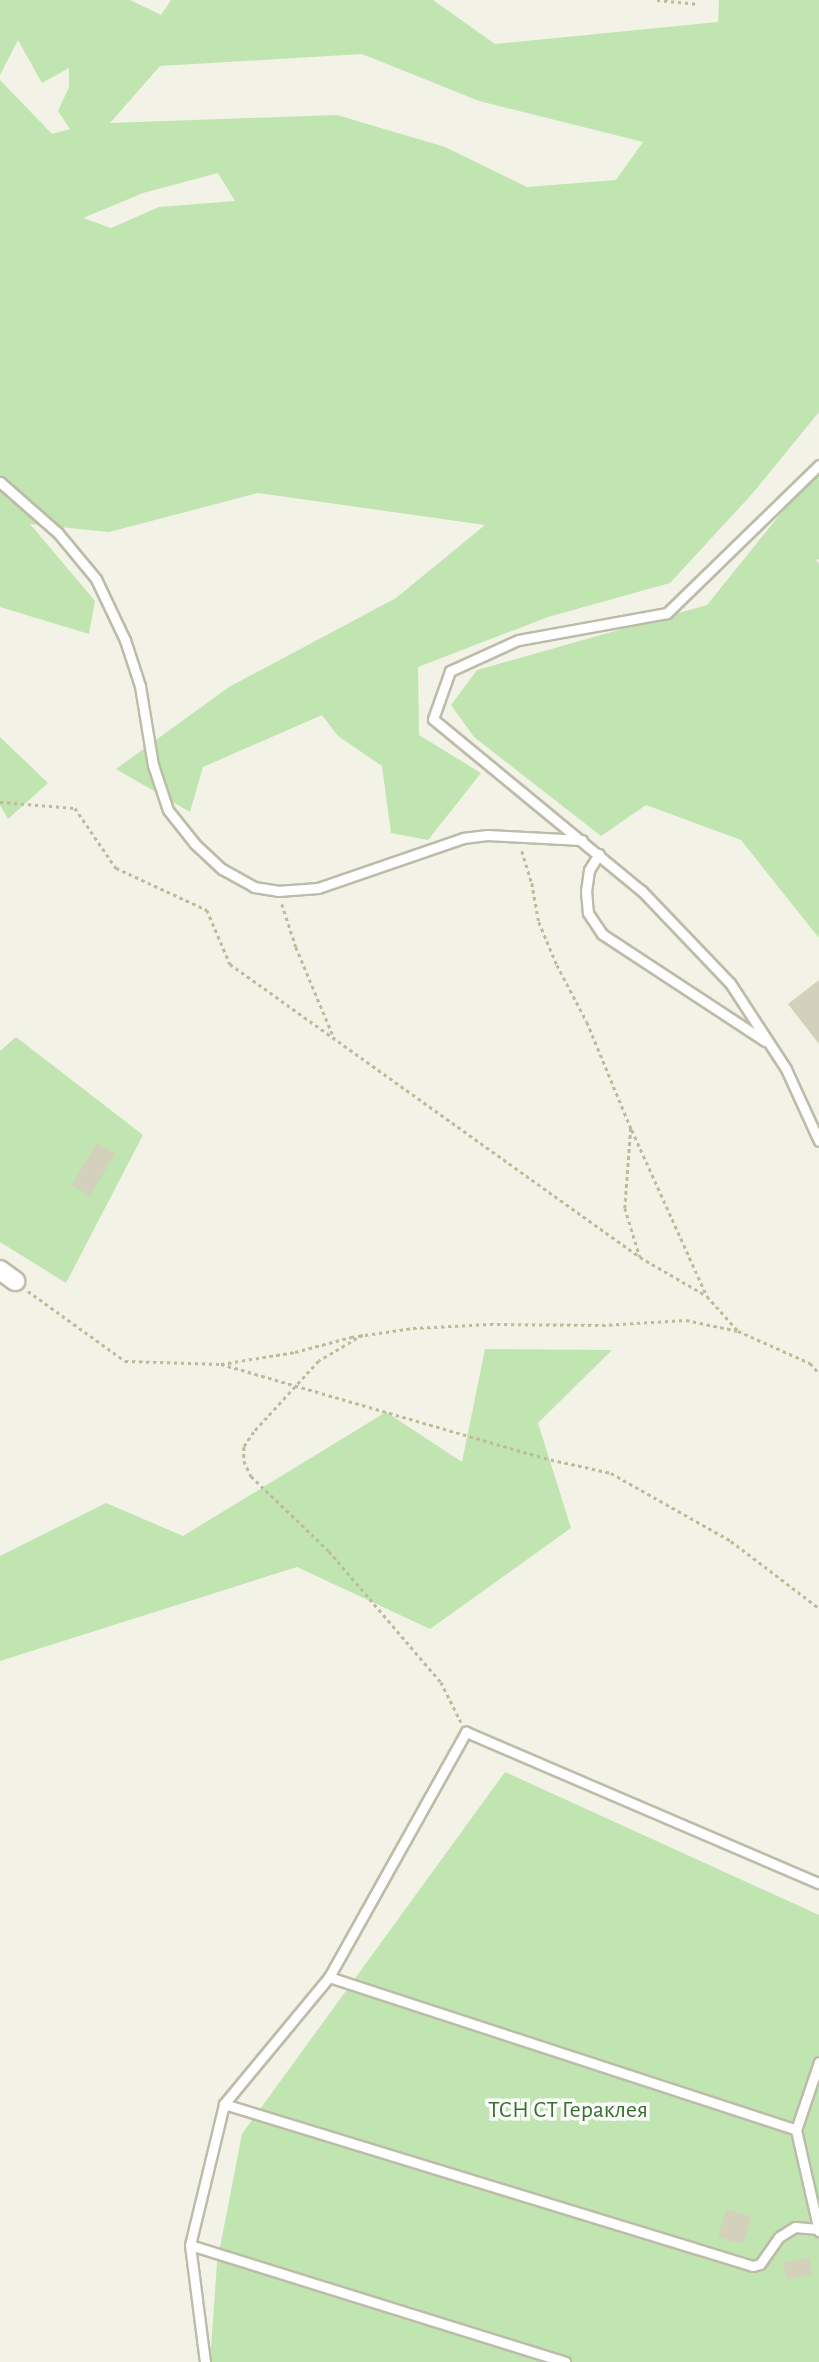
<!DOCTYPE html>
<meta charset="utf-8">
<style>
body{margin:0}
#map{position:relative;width:819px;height:2362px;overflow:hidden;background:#f2f2e6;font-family:"Alegreya Sans",sans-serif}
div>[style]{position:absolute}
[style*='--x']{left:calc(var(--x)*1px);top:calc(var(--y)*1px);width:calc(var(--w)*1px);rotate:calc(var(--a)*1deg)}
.green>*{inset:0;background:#c0e5b0}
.building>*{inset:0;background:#d3d0bc;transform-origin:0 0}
.path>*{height:2.5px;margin-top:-1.25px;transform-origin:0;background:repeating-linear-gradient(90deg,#bebb9b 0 3.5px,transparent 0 7px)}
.roads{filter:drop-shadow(2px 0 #bdbca9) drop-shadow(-2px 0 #bdbca9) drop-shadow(0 2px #bdbca9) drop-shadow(0 -2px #bdbca9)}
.service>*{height:9px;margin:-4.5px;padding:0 4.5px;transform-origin:4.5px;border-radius:4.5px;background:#fff}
.minor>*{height:18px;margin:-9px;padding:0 9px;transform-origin:9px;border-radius:9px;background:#fff}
span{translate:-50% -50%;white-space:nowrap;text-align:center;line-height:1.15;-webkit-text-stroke:7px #fff;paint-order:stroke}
.park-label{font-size:24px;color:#34742b}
</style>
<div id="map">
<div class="green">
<div style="clip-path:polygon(evenodd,0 0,130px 0,161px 15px,171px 0,433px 0,495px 44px,718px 22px,719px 0,819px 0,819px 412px,752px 494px,670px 583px,548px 617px,418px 667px,419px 735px,481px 773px,428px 840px,391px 833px,382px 766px,338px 736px,322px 715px,203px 767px,190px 812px,116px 769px,229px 687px,396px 598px,485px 525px,258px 493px,109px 532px,30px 524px,95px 601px,89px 634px,0 607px,0 80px,52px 134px,70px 129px,58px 111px,69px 87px,69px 68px,42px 83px,18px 40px,0 75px,0 0,362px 54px,479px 101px,643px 142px,616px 180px,527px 187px,445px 147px,337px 115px,110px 123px,160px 66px,362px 54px,0 0,218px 173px,235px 201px,159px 207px,111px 228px,83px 218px,143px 193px,218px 173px)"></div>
<div style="clip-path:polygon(819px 466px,819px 559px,816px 560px,819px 564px,819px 938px,741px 840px,646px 805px,601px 836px,474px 737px,451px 705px,477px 670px,707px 605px)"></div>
<div style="clip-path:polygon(0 737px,48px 783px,8px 819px,0 805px)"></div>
<div style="clip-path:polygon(16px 1037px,143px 1135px,66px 1283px,0 1242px,0 1051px)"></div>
<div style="clip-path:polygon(485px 1349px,612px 1350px,538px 1423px,571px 1528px,430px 1629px,297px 1567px,0 1661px,0 1556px,106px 1503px,183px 1536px,386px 1412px,462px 1462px)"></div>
<div style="clip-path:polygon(505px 1772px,819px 1915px,819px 2362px,210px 2362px,217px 2263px,242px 2134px)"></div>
</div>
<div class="building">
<div style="clip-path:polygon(819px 980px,819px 1044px,788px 1004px)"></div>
<div style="left:97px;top:1143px;width:21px;height:49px;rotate:31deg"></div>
<div style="left:726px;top:2209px;width:26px;height:29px;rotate:16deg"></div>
<div style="left:809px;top:2258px;width:17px;height:26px;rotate:80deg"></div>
</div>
<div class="path">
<div style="--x:657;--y:0;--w:42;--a:5.4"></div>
<div style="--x:0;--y:802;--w:75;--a:4.6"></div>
<div style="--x:75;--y:808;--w:73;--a:55.7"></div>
<div style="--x:116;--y:868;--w:100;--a:24.8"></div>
<div style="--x:207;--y:910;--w:59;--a:66.9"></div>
<div style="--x:230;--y:964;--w:504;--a:35.55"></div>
<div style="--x:640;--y:1257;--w:78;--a:30.2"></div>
<div style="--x:707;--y:1296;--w:47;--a:48.5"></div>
<div style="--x:738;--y:1331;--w:79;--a:24"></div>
<div style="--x:810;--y:1363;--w:13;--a:48"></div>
<div style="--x:522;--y:851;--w:34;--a:73"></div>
<div style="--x:532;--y:883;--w:40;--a:80"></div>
<div style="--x:539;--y:922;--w:47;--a:67.3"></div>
<div style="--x:557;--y:965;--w:64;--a:62.2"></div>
<div style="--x:587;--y:1022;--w:115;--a:67.5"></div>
<div style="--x:631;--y:1128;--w:80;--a:94.3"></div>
<div style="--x:625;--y:1208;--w:51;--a:73"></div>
<div style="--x:282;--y:904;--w:45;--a:72"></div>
<div style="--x:296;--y:947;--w:99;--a:67.3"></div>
<div style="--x:632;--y:1130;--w:182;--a:65.7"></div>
<div style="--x:28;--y:1291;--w:120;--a:35.8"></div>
<div style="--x:125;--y:1361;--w:96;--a:1.8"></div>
<div style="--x:221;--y:1364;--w:336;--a:16.2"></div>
<div style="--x:544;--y:1458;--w:69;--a:12.6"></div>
<div style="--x:611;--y:1473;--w:138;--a:29.5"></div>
<div style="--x:731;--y:1541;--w:111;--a:37.3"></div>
<div style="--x:363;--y:1335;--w:51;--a:149.4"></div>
<div style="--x:319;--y:1361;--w:96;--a:132.5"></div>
<div style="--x:254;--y:1432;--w:18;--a:124"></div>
<div style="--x:244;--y:1447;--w:14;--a:90"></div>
<div style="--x:244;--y:1461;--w:17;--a:65"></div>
<div style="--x:251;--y:1476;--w:108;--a:43.9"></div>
<div style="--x:329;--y:1551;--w:172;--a:49.5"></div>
<div style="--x:441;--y:1682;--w:45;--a:63.4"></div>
<div style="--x:221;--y:1364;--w:75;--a:-9.2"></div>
<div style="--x:295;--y:1352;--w:58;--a:-15"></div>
<div style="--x:351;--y:1337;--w:63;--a:-8.3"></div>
<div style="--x:413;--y:1328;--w:77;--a:-3"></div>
<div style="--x:490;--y:1324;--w:112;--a:0.5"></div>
<div style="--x:602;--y:1325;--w:84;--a:-3.4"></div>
<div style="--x:686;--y:1320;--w:53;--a:11.9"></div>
</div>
<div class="roads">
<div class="service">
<div style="--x:819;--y:465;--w:212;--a:135.8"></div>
<div style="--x:667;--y:613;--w:151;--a:169.7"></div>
<div style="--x:518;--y:640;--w:75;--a:155.5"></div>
<div style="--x:450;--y:671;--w:51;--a:109.5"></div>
<div style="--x:433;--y:719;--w:271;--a:39.5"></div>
<div style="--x:642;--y:891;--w:127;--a:46.3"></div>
<div style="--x:730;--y:983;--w:103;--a:56.9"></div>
<div style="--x:786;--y:1069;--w:79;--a:65.4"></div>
<div style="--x:0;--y:482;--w:77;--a:41.3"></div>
<div style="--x:58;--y:533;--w:60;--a:50.4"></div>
<div style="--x:96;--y:579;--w:68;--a:64.6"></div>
<div style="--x:125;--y:640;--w:48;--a:71.9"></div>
<div style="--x:140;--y:686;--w:80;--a:80.7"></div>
<div style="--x:153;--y:765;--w:47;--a:71.6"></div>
<div style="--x:168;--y:810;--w:43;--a:51.5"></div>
<div style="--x:195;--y:844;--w:37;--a:43"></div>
<div style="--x:222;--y:869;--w:37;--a:29"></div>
<div style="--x:254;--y:887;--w:24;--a:9"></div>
<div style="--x:278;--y:891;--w:40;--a:-4.3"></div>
<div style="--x:318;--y:888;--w:153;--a:-19"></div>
<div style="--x:463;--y:838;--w:24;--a:-7"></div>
<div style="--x:487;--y:835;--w:95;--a:3"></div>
<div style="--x:599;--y:854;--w:19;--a:122"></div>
<div style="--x:589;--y:870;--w:21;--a:98"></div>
<div style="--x:586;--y:891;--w:22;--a:85"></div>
<div style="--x:588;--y:913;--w:25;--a:56"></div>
<div style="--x:602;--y:934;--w:195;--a:33.3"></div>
<div style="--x:329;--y:1977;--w:491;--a:18.1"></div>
<div style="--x:819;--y:2062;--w:72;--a:108.7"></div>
<div style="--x:796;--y:2130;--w:104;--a:77.2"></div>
<div style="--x:224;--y:2104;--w:553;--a:17.03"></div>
<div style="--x:753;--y:2266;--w:7;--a:-16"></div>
<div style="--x:760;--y:2264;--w:33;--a:-55"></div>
<div style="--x:779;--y:2237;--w:19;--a:-32"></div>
<div style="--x:795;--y:2227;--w:23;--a:5"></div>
<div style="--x:190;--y:2245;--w:145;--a:-76.4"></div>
<div style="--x:224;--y:2104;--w:165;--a:-50.4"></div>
<div style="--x:329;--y:1977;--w:281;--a:-60.8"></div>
<div style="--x:466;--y:1732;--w:384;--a:23.2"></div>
<div style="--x:205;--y:2362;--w:118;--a:-97.3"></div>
<div style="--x:190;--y:2245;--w:393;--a:17.3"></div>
</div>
<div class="minor">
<div style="--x:0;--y:1270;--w:19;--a:36"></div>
</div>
</div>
<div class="park-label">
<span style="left:568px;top:2111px">ТСН СТ Гераклея</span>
</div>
</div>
